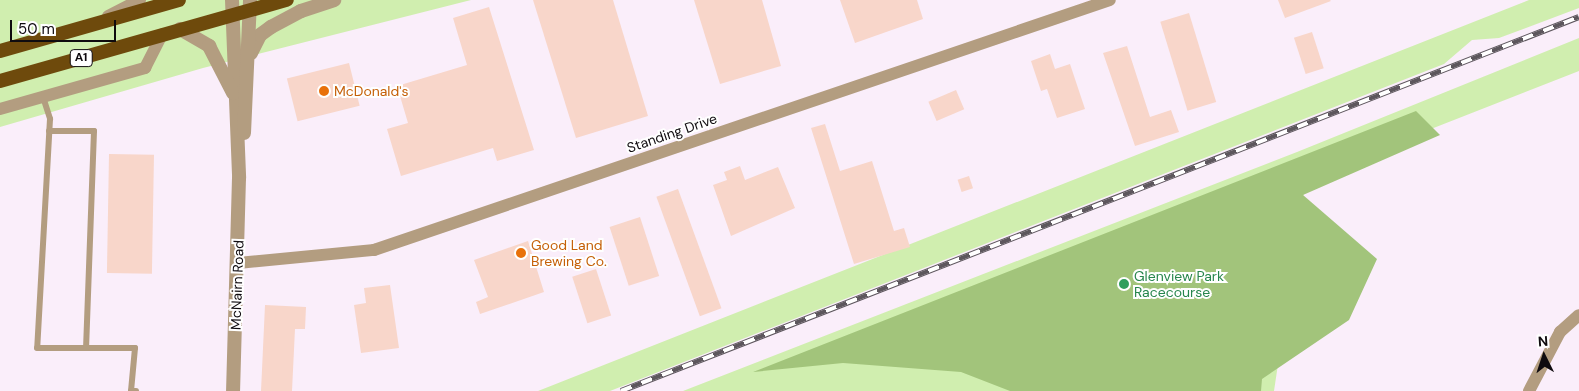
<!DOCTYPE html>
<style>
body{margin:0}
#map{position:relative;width:1579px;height:391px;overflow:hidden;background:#faeefa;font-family:"DM Sans",sans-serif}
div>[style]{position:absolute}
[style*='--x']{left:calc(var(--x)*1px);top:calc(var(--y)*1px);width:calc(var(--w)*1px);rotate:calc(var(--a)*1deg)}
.green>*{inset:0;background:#d0eeaf}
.forest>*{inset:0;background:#a2c47b}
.building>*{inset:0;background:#f8d6ca;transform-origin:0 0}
.service>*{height:6px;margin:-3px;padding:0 3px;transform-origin:3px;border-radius:3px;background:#b39d80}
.minor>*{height:12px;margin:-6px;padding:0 6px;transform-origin:6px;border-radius:6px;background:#b39d80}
.tertiary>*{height:14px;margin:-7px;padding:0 7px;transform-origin:7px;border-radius:7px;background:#b39d80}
.trunk>*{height:14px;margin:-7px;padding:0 7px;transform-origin:7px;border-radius:7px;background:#6e4a0c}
.rail>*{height:5.5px;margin-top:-2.75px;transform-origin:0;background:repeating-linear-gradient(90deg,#fff 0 11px,#5d575d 0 22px);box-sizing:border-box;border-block:1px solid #5d575d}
.dots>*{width:14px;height:14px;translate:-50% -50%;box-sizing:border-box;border:2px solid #fff;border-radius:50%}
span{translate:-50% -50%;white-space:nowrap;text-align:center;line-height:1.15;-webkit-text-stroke:4px #fff;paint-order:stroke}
.shield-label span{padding:1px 4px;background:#fff;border:1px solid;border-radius:4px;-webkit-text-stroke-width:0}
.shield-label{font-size:12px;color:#0f0b0f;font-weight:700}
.food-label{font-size:14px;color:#c56008}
.left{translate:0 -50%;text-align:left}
.street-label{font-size:14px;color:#0f0b0f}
.leisure-label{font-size:14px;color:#27864d}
.north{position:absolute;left:1519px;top:331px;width:50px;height:50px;-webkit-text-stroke:4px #fff;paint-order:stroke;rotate:356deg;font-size:14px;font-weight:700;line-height:20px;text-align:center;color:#0f0b0f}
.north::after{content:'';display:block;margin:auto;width:18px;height:22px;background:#0f0b0f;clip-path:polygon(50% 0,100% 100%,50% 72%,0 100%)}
.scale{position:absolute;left:10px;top:20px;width:106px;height:22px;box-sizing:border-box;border:2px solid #0f0b0f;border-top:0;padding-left:6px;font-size:15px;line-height:18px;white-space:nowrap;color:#0f0b0f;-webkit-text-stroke:4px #fff;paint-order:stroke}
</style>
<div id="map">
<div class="green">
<div style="clip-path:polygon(0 0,471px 0,203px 68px,0 127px)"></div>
<div style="clip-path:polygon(1529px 0,1579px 0,1579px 8px,1499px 38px,1472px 40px,1444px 64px,610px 391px,538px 391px)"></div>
<div style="clip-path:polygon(1579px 38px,1579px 71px,1306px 178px,1274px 391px,683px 391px,1297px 152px)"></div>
</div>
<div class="forest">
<div style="clip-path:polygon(1416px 111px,1440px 135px,1303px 195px,1377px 259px,1349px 320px,1262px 379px,1261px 391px,1010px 391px,961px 372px,843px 363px,753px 372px)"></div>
</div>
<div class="building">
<div style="clip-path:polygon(533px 0,613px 0,648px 116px,576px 138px)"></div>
<div style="clip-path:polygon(694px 0,762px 0,781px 66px,720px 84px)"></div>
<div style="clip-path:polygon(840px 0,917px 0,923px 19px,855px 43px)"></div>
<div style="clip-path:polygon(1278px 0,1330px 0,1331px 1px,1285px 18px)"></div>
<div style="clip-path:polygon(489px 7px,534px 150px,497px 161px,493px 148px,401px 176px,387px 129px,408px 123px,397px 86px,467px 65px,453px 18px)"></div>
<div style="left:1189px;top:13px;width:93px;height:30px;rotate:73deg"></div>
<div style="left:1312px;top:32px;width:38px;height:19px;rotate:72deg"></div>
<div style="clip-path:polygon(1127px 46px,1150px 117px,1171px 110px,1179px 132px,1135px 146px,1103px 53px)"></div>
<div style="clip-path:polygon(1050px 54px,1055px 69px,1070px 64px,1085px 109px,1057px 118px,1047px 89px,1041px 91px,1031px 61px)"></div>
<div style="left:349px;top:63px;width:44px;height:64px;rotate:76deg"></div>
<div style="left:956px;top:90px;width:21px;height:30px;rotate:67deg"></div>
<div style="clip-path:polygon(825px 124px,840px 171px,872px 161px,894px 231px,904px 228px,910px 247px,854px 264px,811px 128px)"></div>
<div style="left:109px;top:154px;width:45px;height:119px;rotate:1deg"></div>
<div style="clip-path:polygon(740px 166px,745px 180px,778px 167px,795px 208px,731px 236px,713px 185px,727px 180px,724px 172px)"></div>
<div style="left:969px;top:176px;width:13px;height:12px;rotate:72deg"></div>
<div style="left:678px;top:189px;width:127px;height:23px;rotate:70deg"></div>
<div style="left:640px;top:217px;width:62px;height:32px;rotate:72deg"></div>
<div style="clip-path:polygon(528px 241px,544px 292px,480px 314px,476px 302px,488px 297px,474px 260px)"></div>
<div style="left:596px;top:269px;width:49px;height:25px;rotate:72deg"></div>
<div style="clip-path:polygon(390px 285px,399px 348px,361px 353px,354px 305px,366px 303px,364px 288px)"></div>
<div style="clip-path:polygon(265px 305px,306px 307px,305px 329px,295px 329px,292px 391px,261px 391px)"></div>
</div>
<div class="service">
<div style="--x:43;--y:97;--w:23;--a:72"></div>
<div style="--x:50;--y:119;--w:229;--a:93.2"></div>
<div style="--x:37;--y:348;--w:98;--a:0"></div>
<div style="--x:135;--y:348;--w:43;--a:95.3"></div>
<div style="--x:131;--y:391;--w:5;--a:0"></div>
<div style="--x:49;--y:131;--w:45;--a:0"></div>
<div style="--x:94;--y:131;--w:216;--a:92.1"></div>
</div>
<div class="minor">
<div style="--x:108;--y:16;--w:36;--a:-27"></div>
<div style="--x:0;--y:109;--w:151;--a:-15.8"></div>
<div style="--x:145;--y:68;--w:38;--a:-63"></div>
<div style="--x:238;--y:263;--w:137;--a:-5.5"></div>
<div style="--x:374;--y:250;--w:777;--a:-18.76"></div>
<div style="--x:1529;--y:391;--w:67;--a:-62.3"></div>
<div style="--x:1560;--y:332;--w:25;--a:-42"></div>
</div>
<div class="tertiary">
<div style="--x:232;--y:0;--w:178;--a:87.7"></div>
<div style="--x:239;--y:178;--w:213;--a:91.6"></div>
<div style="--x:180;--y:29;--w:34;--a:30"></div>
<div style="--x:209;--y:46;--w:53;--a:62.9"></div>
<div style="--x:251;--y:53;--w:20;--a:-63"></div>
<div style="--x:260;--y:35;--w:14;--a:-36"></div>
<div style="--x:271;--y:27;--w:34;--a:-28"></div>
<div style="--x:301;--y:11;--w:35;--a:-18"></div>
<div style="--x:244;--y:133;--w:133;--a:-87.4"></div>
</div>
<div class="trunk">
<div style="--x:0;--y:51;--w:186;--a:-15.9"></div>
<div style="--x:0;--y:81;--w:298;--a:-15.8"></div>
</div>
<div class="rail">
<div style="--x:621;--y:391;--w:1028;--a:-21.33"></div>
</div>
<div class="dots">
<div style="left:324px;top:91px;background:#e8710a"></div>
<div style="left:521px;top:253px;background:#e8710a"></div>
<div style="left:1124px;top:284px;background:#2e9e5b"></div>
</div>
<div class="shield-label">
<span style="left:81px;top:58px">A1</span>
</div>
<div class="food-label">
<span class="left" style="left:334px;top:91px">McDonald's</span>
<span class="left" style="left:531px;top:253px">Good Land<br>Brewing Co.</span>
</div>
<div class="street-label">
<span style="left:672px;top:133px;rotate:-19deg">Standing Drive</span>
<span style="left:237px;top:285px;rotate:-88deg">McNairn Road</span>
</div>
<div class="leisure-label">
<span class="left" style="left:1134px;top:284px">Glenview Park<br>Racecourse</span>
</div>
<div class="north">N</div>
<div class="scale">50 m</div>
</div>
